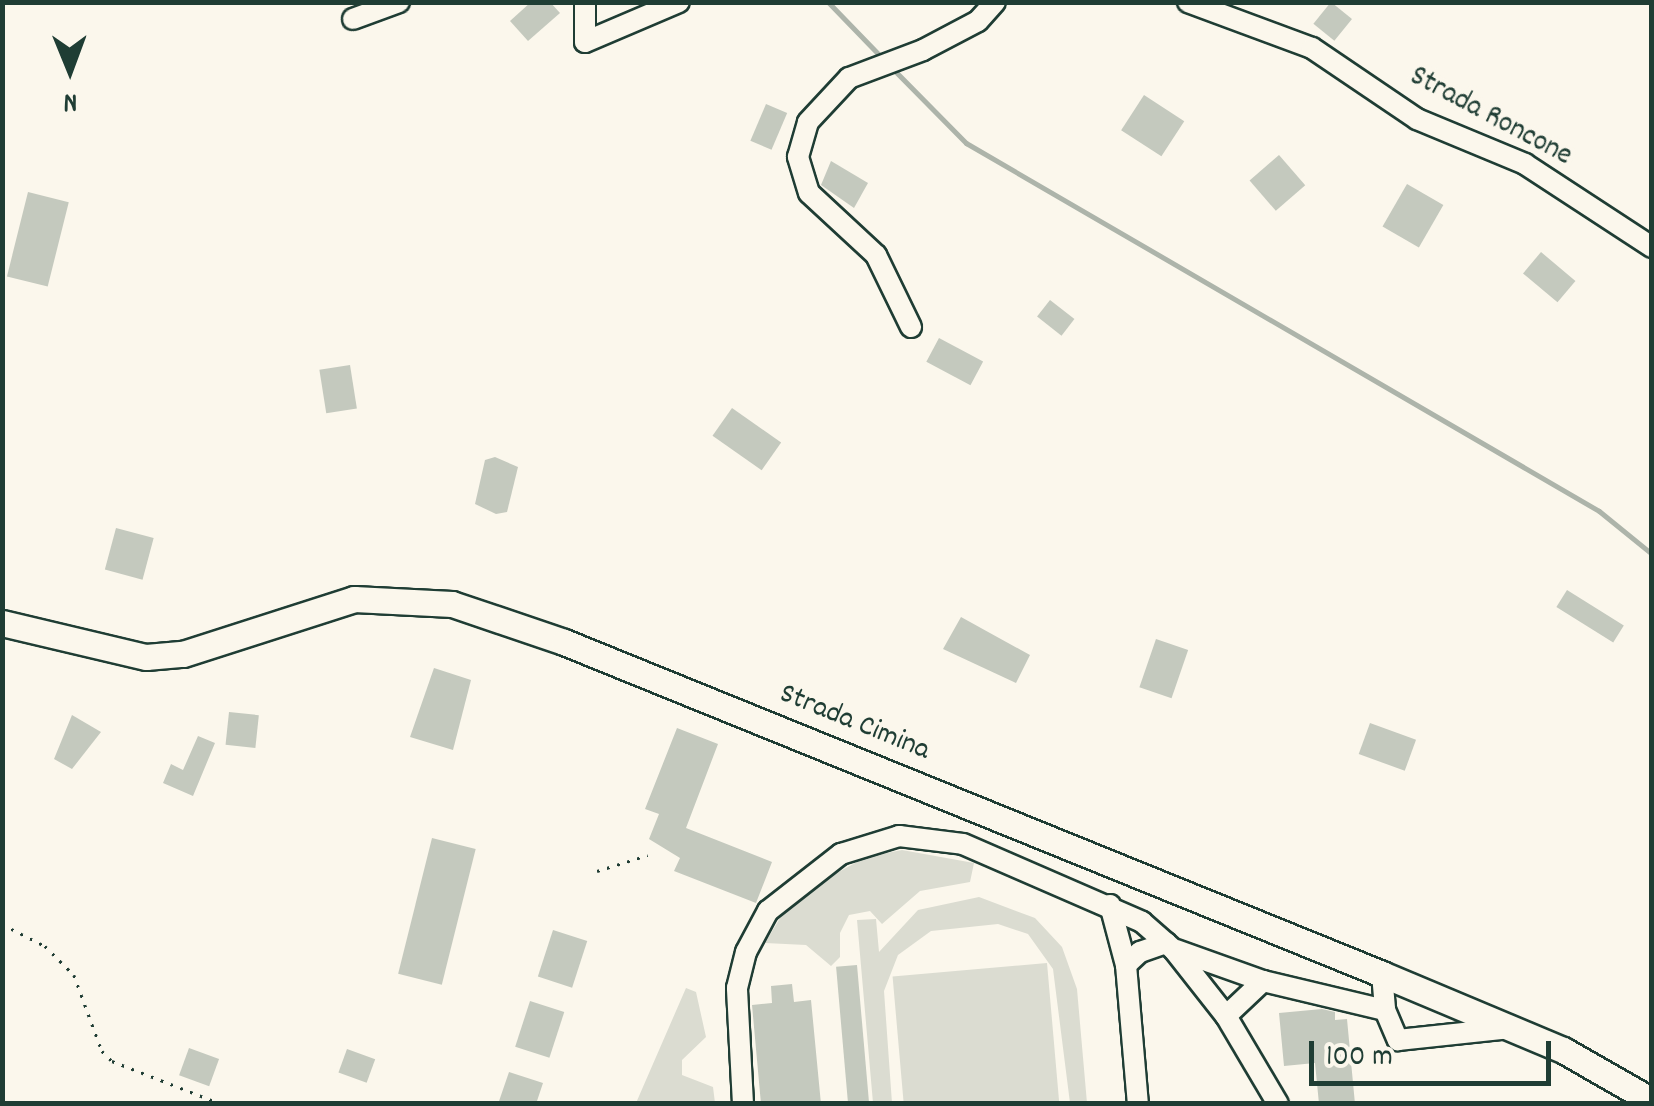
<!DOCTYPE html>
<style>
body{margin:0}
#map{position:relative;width:1654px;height:1106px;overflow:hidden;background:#fbf7ec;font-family:Dekko,sans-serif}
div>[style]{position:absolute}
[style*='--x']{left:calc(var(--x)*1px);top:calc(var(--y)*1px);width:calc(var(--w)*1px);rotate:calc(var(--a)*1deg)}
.green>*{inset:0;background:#dbdcd1;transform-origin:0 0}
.stream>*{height:5px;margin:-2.5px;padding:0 2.5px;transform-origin:2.5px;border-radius:2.5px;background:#adb4aa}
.building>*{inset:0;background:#c4c9be;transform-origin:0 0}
.path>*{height:2.5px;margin-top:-1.25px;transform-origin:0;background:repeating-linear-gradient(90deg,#1f3d34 0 2.5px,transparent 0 10.5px)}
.roads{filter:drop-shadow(2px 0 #1f3d34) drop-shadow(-2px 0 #1f3d34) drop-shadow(0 2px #1f3d34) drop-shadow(0 -2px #1f3d34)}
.minor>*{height:20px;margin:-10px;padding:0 10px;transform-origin:10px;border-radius:10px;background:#fbf7ec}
.major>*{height:25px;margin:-12.5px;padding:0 12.5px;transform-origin:12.5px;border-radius:12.5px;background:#fbf7ec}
span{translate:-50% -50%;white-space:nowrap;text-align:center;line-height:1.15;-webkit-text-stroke:9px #fbf7ec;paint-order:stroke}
.street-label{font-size:30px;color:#1f3d34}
.frame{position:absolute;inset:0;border:5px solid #1f3d34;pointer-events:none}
.north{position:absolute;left:20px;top:20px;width:100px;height:100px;-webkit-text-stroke:8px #fbf7ec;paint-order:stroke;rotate:179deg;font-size:28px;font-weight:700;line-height:40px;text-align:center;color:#1f3d34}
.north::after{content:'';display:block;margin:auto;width:35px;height:45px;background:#1f3d34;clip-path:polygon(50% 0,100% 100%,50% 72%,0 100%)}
.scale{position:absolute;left:1309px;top:1041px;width:242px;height:45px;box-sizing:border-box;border:5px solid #1f3d34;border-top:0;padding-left:12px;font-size:30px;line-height:35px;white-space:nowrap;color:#1f3d34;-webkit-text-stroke:8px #fbf7ec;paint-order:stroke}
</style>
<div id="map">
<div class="green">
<div style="clip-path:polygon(902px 850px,974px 863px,970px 882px,920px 891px,882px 924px,870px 911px,849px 915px,840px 933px,840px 957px,831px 966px,806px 945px,765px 943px,783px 913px,835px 874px,866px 857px)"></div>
<div style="clip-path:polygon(979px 897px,1035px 918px,1062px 947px,1077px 989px,1087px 1103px,1070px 1103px,1053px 969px,1028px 934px,998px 924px,931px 931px,898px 955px,884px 991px,892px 1103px,873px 1103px,857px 920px,876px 919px,879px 952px,918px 910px)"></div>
<div style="left:1047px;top:963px;width:141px;height:155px;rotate:85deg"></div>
<div style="clip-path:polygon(686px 988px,696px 992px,706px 1037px,682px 1060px,682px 1075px,713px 1087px,715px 1103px,636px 1103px)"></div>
</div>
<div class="stream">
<div style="--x:828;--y:2;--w:78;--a:46"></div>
<div style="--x:1651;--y:2;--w:1;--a:45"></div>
<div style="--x:893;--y:69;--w:104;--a:45.4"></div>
<div style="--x:966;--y:143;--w:732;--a:30.17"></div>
<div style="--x:1599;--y:511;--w:68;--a:39.1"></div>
</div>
<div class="building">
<div style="clip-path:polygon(531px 2px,550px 2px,560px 13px,528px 41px,510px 21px)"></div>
<div style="left:1331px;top:2px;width:27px;height:28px;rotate:39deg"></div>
<div style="left:1144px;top:95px;width:48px;height:42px;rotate:33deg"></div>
<div style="left:766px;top:104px;width:23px;height:40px;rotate:23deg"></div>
<div style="left:1279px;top:155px;width:40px;height:39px;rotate:49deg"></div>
<div style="clip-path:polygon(831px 161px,868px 183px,854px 208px,821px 185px)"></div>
<div style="left:1407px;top:184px;width:42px;height:49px;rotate:30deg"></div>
<div style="left:28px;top:192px;width:42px;height:87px;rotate:14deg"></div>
<div style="left:1541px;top:252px;width:45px;height:28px;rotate:40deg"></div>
<div style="left:1050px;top:300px;width:31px;height:21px;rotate:38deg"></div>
<div style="left:939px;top:338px;width:50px;height:27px;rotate:28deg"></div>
<div style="left:350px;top:365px;width:44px;height:31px;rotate:81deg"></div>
<div style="left:732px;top:408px;width:60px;height:34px;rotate:35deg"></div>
<div style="clip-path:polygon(495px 457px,518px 467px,507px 512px,496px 514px,475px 504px,485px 460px)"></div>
<div style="left:116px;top:528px;width:39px;height:43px;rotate:15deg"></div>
<div style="left:1567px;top:590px;width:67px;height:20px;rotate:32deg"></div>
<div style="clip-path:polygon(961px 617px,1030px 655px,1016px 683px,943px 649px)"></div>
<div style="left:1156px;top:639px;width:34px;height:51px;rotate:19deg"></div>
<div style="clip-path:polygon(434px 668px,471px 680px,453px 750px,410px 737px)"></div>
<div style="left:229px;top:712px;width:30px;height:33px;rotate:6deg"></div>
<div style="clip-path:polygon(72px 715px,101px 732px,72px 769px,54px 759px)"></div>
<div style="left:1370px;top:723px;width:49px;height:33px;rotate:20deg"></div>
<div style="clip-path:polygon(677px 728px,718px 744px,686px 828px,772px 862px,756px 903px,674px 871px,680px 858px,649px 839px,659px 814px,645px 809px)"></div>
<div style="clip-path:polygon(198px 736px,215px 743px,193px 796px,163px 783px,171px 764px,183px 770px)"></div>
<div style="left:432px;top:838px;width:45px;height:140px;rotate:14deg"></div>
<div style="left:553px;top:930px;width:36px;height:49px;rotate:18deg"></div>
<div style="left:857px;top:965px;width:140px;height:21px;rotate:85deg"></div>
<div style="clip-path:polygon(792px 984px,794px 1002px,811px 1000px,821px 1104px,761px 1104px,752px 1005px,772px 1003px,771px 986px)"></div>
<div style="left:530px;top:1001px;width:36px;height:48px;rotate:18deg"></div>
<div style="clip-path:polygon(1322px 1009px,1335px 1012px,1335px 1020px,1347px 1019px,1355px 1104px,1319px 1104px,1315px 1063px,1284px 1066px,1279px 1013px)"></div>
<div style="left:189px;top:1048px;width:32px;height:29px;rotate:20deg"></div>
<div style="left:347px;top:1049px;width:30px;height:25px;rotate:20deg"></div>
<div style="clip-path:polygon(509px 1072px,543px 1083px,536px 1104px,498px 1104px)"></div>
</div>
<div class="path">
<div style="--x:597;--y:871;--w:53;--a:-17.4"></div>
<div style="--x:2;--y:924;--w:48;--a:27.1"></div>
<div style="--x:45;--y:946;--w:41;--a:45"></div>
<div style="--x:74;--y:975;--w:81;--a:69.8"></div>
<div style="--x:102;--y:1051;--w:14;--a:45"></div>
<div style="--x:112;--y:1061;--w:118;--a:21.4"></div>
</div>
<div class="roads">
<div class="minor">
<div style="--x:585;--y:2;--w:40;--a:90"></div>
<div style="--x:585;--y:42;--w:102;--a:-23.1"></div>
<div style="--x:1188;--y:2;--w:132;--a:20.4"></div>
<div style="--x:1312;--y:48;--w:127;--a:34.1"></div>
<div style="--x:1417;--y:119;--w:117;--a:22.6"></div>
<div style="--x:1525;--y:164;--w:152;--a:33.2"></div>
<div style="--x:353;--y:19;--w:49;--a:-20.3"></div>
<div style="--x:911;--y:327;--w:80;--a:-115.9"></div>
<div style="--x:876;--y:255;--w:91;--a:-137.2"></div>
<div style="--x:809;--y:193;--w:38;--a:-107"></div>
<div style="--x:798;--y:157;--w:36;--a:-74"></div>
<div style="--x:808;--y:122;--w:60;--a:-47"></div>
<div style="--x:849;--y:78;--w:79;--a:-20.7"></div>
<div style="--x:923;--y:50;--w:62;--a:-27.8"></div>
<div style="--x:978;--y:21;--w:25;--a:-48"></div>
<div style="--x:1110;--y:905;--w:62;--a:75.1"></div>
<div style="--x:1126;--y:965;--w:140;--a:85.1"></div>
<div style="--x:1176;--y:950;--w:92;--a:19.6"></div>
<div style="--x:1263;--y:981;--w:125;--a:13.4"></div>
<div style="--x:1126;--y:965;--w:19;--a:-43"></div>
<div style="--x:1140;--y:952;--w:28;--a:-19"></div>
<div style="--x:1382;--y:974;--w:36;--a:85"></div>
<div style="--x:1385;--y:1010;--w:33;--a:67"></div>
<div style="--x:1398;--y:1040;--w:113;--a:-6.1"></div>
<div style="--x:1226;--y:1016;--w:51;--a:-43.4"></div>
<div style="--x:743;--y:1104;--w:116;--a:-93"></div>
<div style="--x:737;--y:988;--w:37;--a:-76"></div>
<div style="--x:746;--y:952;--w:47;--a:-61.8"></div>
<div style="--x:768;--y:911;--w:93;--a:-38"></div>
<div style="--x:841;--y:854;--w:61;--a:-17.2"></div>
<div style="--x:899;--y:836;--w:64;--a:7.1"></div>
<div style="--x:963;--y:844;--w:195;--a:23.5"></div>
<div style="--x:1142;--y:922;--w:43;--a:41.2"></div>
<div style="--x:1174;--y:950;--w:84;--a:51.8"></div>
<div style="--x:1226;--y:1016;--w:102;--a:59.4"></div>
</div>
<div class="major">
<div style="--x:2;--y:623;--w:148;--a:13.3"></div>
<div style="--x:146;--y:657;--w:37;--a:-5"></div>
<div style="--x:183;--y:654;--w:180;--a:-17.8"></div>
<div style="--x:354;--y:599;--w:98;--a:2.9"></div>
<div style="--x:452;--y:604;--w:118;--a:18.7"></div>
<div style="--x:564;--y:642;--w:883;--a:22.09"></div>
<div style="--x:1382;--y:974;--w:196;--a:22.8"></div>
<div style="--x:1563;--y:1050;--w:103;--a:29.8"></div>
</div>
</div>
<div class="street-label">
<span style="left:1490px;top:118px;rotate:28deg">Strada Roncone</span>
<span style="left:854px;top:724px;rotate:22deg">Strada Cimina</span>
</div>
<div class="frame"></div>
<div class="north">N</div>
<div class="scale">100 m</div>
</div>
